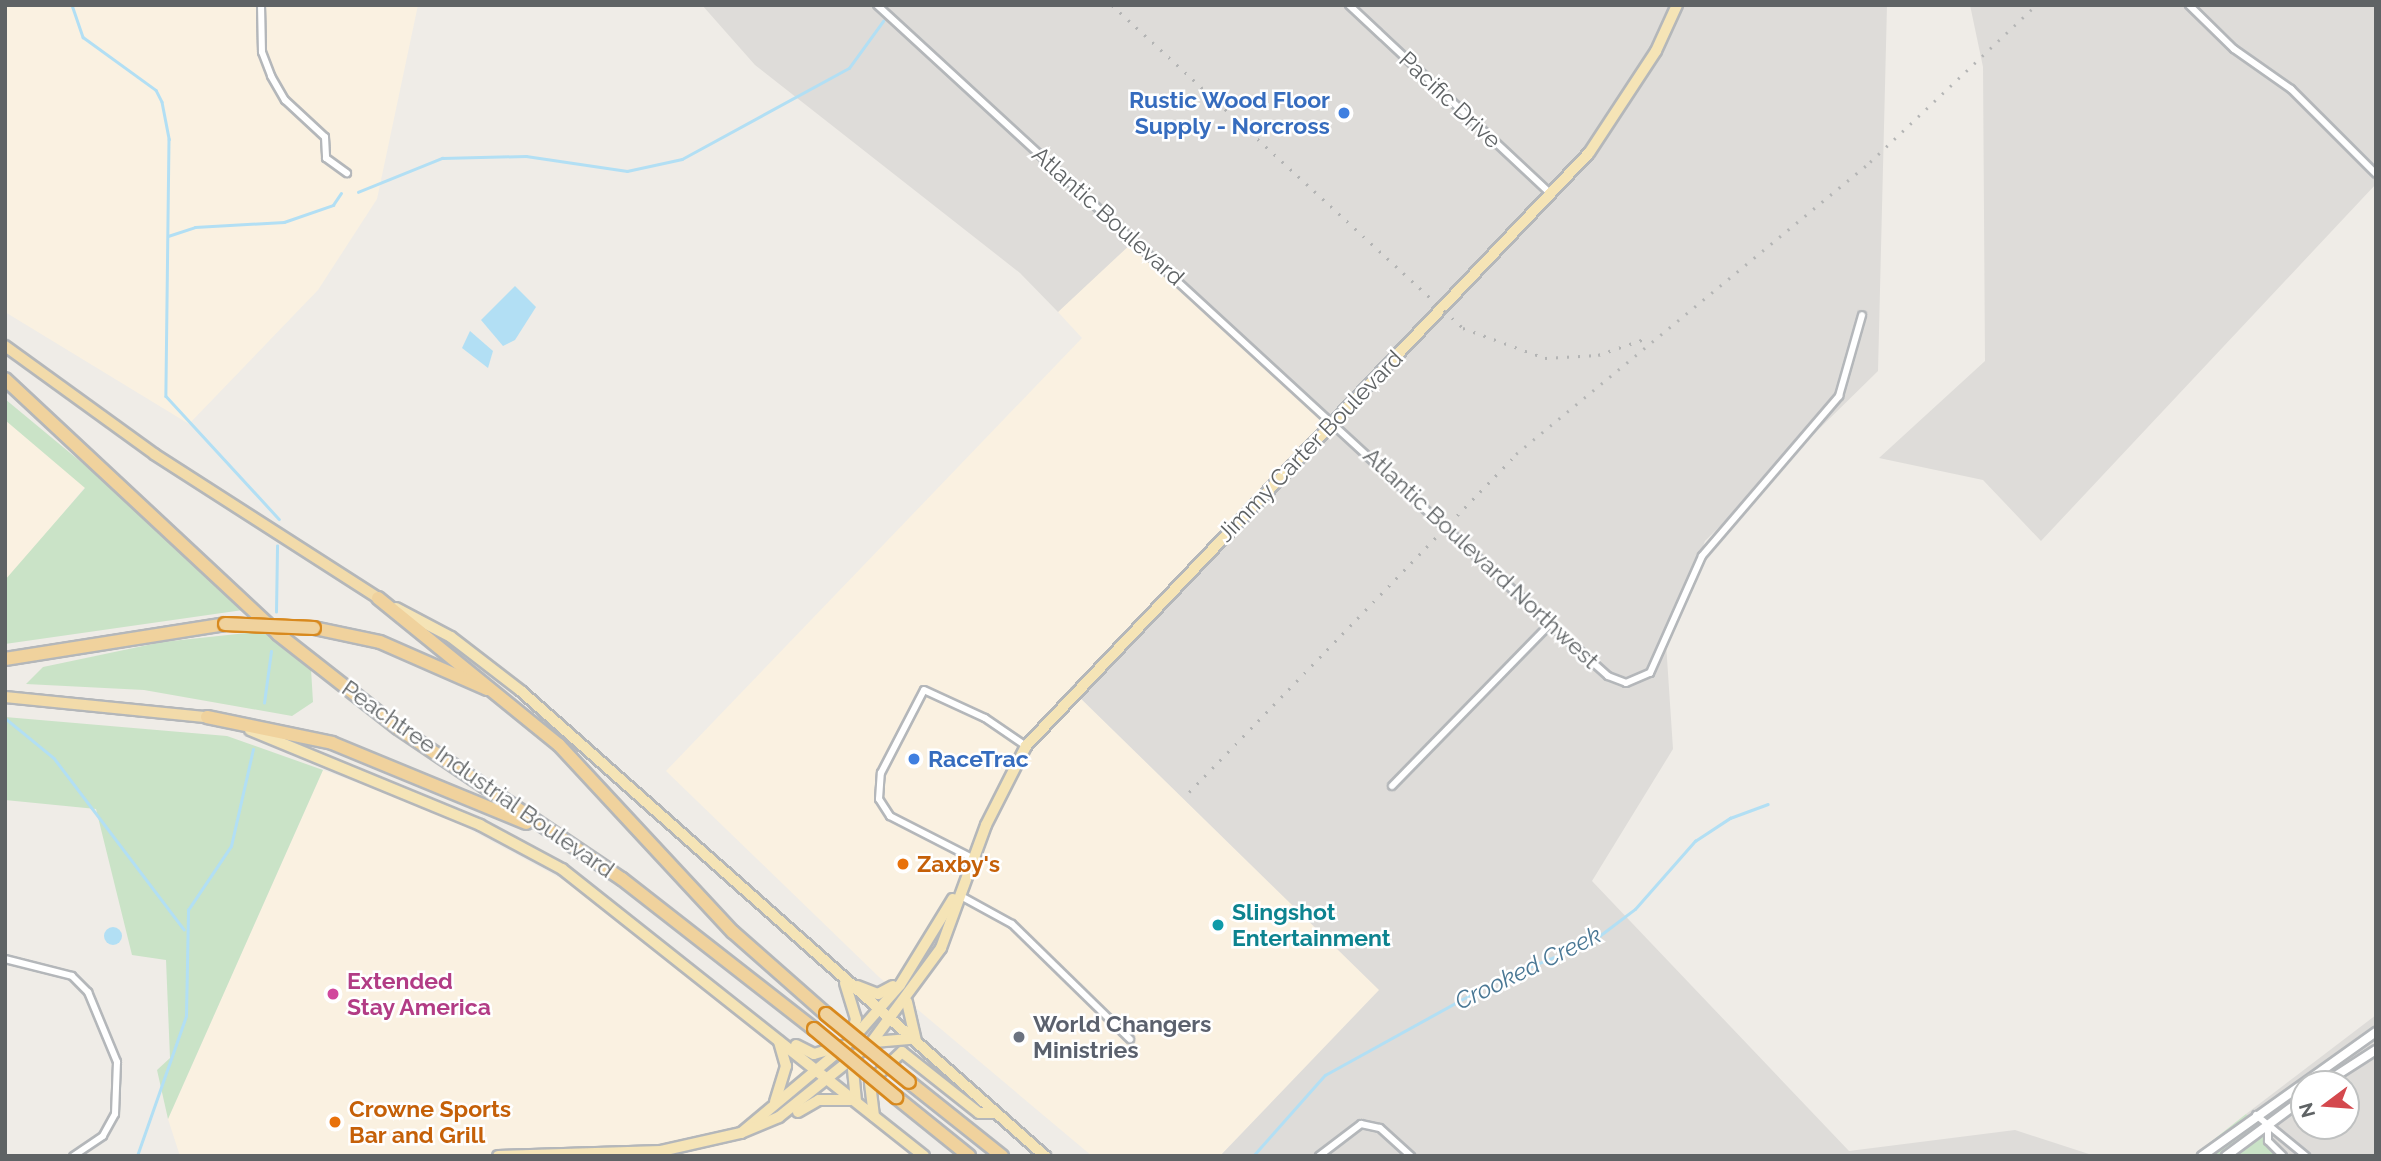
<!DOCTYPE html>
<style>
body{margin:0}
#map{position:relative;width:2381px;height:1161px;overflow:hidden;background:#efece7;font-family:Raleway,sans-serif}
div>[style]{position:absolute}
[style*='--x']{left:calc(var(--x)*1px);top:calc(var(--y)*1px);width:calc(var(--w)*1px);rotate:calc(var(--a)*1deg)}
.commercial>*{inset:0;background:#faf1e1}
.industrial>*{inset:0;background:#dedcd9}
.green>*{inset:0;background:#cae3c7}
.water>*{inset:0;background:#b2dff4}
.round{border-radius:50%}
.stream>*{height:2.5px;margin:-1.25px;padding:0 1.25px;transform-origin:1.25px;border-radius:1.25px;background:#b2dff4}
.roads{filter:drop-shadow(2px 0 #b4b7ba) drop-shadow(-2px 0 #b4b7ba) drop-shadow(0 2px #b4b7ba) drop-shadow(0 -2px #b4b7ba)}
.minor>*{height:6px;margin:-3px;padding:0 3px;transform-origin:3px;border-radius:3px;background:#fff}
.tertiary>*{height:8px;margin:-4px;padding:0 4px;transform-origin:4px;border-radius:4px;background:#fff}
.primary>*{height:10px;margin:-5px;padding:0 5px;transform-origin:5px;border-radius:5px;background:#f5e4b6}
.trunk>*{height:10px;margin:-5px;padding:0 5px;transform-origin:5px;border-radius:5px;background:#f2dbaa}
.motorway>*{height:12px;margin:-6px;padding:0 6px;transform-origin:6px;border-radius:6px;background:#f0d29d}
.rail>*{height:2.5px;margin-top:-1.25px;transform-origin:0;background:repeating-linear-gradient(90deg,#b3b4b4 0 2px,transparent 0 11px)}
.bridges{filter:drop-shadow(2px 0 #d8891e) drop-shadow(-2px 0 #d8891e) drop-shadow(0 2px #d8891e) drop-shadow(0 -2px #d8891e)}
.motorway-bridge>*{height:12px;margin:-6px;padding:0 6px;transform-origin:6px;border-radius:6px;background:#f0d29d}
.dots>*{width:19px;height:19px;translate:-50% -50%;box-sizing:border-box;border:4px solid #fff;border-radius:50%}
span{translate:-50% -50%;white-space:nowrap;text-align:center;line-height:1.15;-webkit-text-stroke:5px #fff;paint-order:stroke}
.shop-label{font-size:23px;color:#366cbe;font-weight:700}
.right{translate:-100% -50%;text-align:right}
.left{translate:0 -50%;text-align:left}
.street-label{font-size:23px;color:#5f6365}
.food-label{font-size:23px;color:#c56008;font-weight:700}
.culture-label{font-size:23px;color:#0d838f;font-weight:700}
.hotel-label{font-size:23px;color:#b23c85;font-weight:700}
.worship-label{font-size:23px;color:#5b616d;font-weight:700}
.water-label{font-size:24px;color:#497794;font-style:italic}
.frame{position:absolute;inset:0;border:7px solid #5f6365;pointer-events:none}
.north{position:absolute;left:2290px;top:1070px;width:70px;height:70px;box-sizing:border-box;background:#fff;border:2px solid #bfc1c1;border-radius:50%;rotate:254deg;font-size:19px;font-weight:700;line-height:28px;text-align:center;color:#5f6365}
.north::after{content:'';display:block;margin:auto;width:24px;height:32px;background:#d4494e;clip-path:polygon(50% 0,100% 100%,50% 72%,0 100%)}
</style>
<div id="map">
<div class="commercial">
<div style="clip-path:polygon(5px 5px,418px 5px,377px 199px,318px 290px,189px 424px,5px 312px)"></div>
<div style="clip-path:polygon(1132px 241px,1336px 432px,1070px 688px,1380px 990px,1220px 1156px,1092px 1156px,879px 977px,666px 771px,1082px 338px,1058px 312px)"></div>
<div style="clip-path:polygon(5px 420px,85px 487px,7px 581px,5px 580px)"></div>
<div style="clip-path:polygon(323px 770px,443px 815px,580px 889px,922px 1156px,180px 1156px,168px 1119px)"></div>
</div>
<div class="industrial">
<div style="clip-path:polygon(702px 5px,1887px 5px,1878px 371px,1705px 541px,1666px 643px,1673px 749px,1592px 881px,1849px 1151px,2015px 1130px,2095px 1156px,1220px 1156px,1379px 990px,1070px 688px,1335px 432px,1133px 242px,1058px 312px,1020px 273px,755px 65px)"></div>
<div style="clip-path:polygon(1970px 5px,2376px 5px,2376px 184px,2041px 541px,1983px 480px,1879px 458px,1985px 361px,1983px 67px)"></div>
<div style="clip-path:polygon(evenodd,2376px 1015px,2376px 1156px,2284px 1156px,2246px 1114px,2376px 1015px,2304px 1084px,2346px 1084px,2346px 1126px,2304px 1126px,2304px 1084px)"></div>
</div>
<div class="green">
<div style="clip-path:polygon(5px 399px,104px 481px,243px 610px,5px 644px,5px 580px,85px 488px,5px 420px)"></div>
<div style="clip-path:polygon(265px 631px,311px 669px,313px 702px,292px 716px,144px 690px,26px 684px,43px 667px,162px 642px)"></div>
<div style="clip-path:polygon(5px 717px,227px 736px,323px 770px,168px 1119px,157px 1070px,170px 1058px,166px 960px,132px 955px,96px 809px,5px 800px)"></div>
<div style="clip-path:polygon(2246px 1114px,2284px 1156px,2193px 1156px)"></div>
</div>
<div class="water">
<div style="clip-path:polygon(515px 286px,536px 307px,515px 340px,503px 346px,481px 320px)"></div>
<div style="clip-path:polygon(470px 331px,493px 351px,488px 368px,462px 348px)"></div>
<div class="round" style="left:104px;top:927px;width:18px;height:18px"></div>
</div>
<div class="stream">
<div style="--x:72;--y:5;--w:34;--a:71"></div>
<div style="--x:83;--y:37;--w:90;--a:36"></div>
<div style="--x:156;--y:90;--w:13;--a:63"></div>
<div style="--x:162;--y:102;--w:38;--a:79"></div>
<div style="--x:169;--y:139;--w:257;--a:90.7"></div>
<div style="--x:166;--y:396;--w:167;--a:47.4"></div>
<div style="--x:358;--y:192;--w:91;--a:-22"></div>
<div style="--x:442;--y:158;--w:84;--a:-1.4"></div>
<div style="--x:526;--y:156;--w:102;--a:8.4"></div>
<div style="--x:627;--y:171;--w:56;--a:-12.3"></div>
<div style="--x:682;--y:159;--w:190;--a:-28.6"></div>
<div style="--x:849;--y:68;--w:58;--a:-54.1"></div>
<div style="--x:168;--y:236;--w:28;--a:-18"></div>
<div style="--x:195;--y:227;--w:89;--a:-3.2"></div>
<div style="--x:284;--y:222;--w:52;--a:-19.1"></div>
<div style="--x:333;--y:205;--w:14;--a:-56"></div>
<div style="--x:276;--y:612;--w:66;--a:-89.1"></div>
<div style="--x:264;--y:703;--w:52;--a:-82.3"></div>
<div style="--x:5;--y:718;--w:63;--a:39.2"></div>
<div style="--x:54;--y:758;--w:215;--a:52.8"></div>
<div style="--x:137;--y:1156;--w:148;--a:-70.7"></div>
<div style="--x:186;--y:1016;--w:106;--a:-88.9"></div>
<div style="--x:188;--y:910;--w:77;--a:-56.1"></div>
<div style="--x:231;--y:846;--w:99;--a:-77.2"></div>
<div style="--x:1253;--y:1156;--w:108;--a:-48.4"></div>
<div style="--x:1325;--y:1075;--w:199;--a:-28.9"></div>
<div style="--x:1499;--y:979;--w:98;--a:-21.6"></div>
<div style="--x:1590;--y:943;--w:56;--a:-37.1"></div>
<div style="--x:1635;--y:909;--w:91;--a:-48.6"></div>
<div style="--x:1695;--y:841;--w:42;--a:-33.3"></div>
<div style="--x:1730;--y:818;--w:40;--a:-20.2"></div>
</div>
<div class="roads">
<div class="minor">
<div style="--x:261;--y:5;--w:47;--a:88.8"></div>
<div style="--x:262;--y:52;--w:26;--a:69"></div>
<div style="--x:271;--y:76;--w:28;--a:60"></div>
<div style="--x:285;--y:100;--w:54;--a:42.8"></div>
<div style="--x:325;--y:137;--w:21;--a:87"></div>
<div style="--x:326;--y:158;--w:26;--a:36"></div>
<div style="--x:877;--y:5;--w:914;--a:42.61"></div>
<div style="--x:1550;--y:624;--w:78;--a:41.9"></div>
<div style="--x:1608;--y:676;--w:19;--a:21"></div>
<div style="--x:1626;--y:683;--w:26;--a:-23"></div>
<div style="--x:1650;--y:673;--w:128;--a:-66"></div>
<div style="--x:1702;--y:556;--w:211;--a:-49.4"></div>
<div style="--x:1839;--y:396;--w:84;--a:-74.1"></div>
<div style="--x:1349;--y:5;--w:278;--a:43.1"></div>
<div style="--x:2189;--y:5;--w:63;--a:44.4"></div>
<div style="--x:2234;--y:49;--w:70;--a:35.1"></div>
<div style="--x:2291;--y:89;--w:120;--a:45"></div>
<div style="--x:1392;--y:786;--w:226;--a:-45.7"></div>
<div style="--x:972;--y:858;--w:92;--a:-152.9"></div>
<div style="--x:890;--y:816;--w:20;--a:-123"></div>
<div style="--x:879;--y:799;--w:26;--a:-86"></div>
<div style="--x:881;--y:773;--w:93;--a:-62.6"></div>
<div style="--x:924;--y:690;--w:67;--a:24.7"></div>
<div style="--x:985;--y:718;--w:50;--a:34.3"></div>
<div style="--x:959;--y:895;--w:60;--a:28.7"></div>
<div style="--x:1012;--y:924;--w:165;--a:44.3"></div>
<div style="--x:5;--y:959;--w:69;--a:14.2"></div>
<div style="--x:72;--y:976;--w:23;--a:45"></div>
<div style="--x:88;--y:992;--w:76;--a:67.5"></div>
<div style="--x:117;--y:1062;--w:52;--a:92.2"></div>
<div style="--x:115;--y:1114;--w:25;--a:119"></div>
<div style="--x:103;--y:1136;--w:36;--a:146"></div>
<div style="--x:2256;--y:1115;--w:65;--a:39.4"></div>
<div style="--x:2268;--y:1128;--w:13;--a:90"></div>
<div style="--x:2268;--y:1141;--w:21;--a:45"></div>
<div style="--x:1319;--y:1156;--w:53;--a:-37.3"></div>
<div style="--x:1361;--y:1124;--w:19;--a:12"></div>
<div style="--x:1380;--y:1128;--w:42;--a:42.1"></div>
</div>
<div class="tertiary">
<div style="--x:2323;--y:1084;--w:63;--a:-32.7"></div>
<div style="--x:2202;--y:1156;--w:214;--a:-35.5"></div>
<div style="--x:2226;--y:1156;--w:97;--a:-36.6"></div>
</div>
<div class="primary">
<div style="--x:396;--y:608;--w:62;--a:27.8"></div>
<div style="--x:451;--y:637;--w:88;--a:37.6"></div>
<div style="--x:521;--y:691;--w:701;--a:41.59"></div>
<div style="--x:250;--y:730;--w:249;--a:22.4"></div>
<div style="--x:480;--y:825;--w:93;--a:28.2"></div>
<div style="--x:562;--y:869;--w:462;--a:38.4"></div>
<div style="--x:845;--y:983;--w:38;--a:73"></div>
<div style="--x:856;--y:1019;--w:20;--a:105"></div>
<div style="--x:857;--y:986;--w:22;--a:21"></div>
<div style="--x:878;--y:994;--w:17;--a:-28"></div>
<div style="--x:907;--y:1002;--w:39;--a:77"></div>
<div style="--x:874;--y:1042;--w:38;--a:-5"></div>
<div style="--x:796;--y:1045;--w:20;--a:27"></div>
<div style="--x:814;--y:1054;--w:29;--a:-16"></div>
<div style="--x:852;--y:1059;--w:42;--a:84.6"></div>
<div style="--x:775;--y:1102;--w:38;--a:-73"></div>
<div style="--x:786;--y:1066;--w:26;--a:-106"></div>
<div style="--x:798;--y:1112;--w:24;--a:-30"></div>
<div style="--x:819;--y:1100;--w:32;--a:0"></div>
<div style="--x:874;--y:1116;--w:34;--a:-97"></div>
<div style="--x:870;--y:1082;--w:44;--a:-43.2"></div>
<div style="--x:902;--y:1052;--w:98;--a:38.4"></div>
<div style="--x:979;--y:1113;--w:15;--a:0"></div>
<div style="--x:741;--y:1133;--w:143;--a:-39.9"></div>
<div style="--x:851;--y:1041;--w:74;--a:-48.8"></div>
<div style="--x:900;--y:985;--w:101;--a:-58.4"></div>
<div style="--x:498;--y:1156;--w:163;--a:-1.8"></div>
<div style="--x:661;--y:1151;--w:82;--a:-12.7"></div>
<div style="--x:741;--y:1133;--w:41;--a:-22.8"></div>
<div style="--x:779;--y:1117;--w:118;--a:-38.8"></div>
<div style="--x:871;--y:1043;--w:118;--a:-53.6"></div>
<div style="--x:941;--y:948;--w:131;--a:-69.9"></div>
<div style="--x:986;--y:825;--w:89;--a:-63.1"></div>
<div style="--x:1026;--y:746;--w:818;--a:-46.49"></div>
<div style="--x:1589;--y:153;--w:122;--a:-56.7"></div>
<div style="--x:1656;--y:51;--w:51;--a:-65.5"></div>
</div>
<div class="trunk">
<div style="--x:5;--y:346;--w:184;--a:35.9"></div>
<div style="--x:154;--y:454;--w:266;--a:32.7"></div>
<div style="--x:5;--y:697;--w:203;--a:5.7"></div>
</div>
<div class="motorway">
<div style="--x:5;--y:379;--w:374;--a:43"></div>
<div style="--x:278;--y:634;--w:152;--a:38.1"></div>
<div style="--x:398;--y:728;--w:270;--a:34"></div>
<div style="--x:622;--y:879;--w:244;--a:38"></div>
<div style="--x:378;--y:598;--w:233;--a:39.1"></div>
<div style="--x:559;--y:745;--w:255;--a:47.1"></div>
<div style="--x:733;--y:932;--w:124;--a:41.4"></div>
<div style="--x:314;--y:628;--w:67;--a:12"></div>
<div style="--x:380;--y:642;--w:117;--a:23.7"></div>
<div style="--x:5;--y:659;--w:223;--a:-9"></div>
<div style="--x:207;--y:717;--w:128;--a:11.7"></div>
<div style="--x:332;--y:743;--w:210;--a:22.4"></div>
<div style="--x:909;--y:1082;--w:119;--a:38.5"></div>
<div style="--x:896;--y:1097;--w:94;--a:38.9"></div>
</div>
</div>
<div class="rail">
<div style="--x:1112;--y:5;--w:477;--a:42.6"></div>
<div style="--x:1463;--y:328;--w:87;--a:20.1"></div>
<div style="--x:1545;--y:358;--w:53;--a:-3.2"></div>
<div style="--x:1598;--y:355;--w:52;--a:-19.1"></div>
<div style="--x:1189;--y:792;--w:470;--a:-45.9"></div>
<div style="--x:1516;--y:454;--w:459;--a:-39.5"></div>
<div style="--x:1870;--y:162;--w:228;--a:-43.4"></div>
</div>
<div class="bridges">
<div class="motorway-bridge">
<div style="--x:225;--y:624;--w:89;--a:2.6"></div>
<div style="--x:826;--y:1014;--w:107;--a:39.3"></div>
<div style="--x:814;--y:1029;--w:107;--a:39.7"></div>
</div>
</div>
<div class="dots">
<div style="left:1344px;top:113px;background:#3f7fe0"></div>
<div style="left:914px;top:759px;background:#3f7fe0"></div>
<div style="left:903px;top:864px;background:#e8710a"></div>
<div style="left:1218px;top:925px;background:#0f9aa8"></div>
<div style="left:333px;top:994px;background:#d1479c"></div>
<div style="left:1019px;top:1037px;background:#6b7280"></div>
<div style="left:335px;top:1122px;background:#e8710a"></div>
</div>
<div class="shop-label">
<span class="right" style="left:1330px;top:113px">Rustic Wood Floor<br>Supply - Norcross</span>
<span class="left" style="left:928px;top:759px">RaceTrac</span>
</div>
<div class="street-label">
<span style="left:1450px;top:100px;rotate:43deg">Pacific Drive</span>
<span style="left:1108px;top:216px;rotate:42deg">Atlantic Boulevard</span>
<span style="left:1310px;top:446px;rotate:-46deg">Jimmy Carter Boulevard</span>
<span style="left:1481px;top:558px;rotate:43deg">Atlantic Boulevard Northwest</span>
<span style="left:478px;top:779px;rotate:35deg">Peachtree Industrial Boulevard</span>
</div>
<div class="food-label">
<span class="left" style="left:917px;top:864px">Zaxby's</span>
<span class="left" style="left:349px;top:1122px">Crowne Sports<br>Bar and Grill</span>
</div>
<div class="culture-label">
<span class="left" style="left:1232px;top:925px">Slingshot<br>Entertainment</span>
</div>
<div class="hotel-label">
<span class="left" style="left:347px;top:994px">Extended<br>Stay America</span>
</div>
<div class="worship-label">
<span class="left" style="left:1033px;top:1037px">World Changers<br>Ministries</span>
</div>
<div class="water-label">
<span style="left:1528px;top:968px;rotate:-26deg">Crooked Creek</span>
</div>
<div class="frame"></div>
<div class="north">N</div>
</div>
